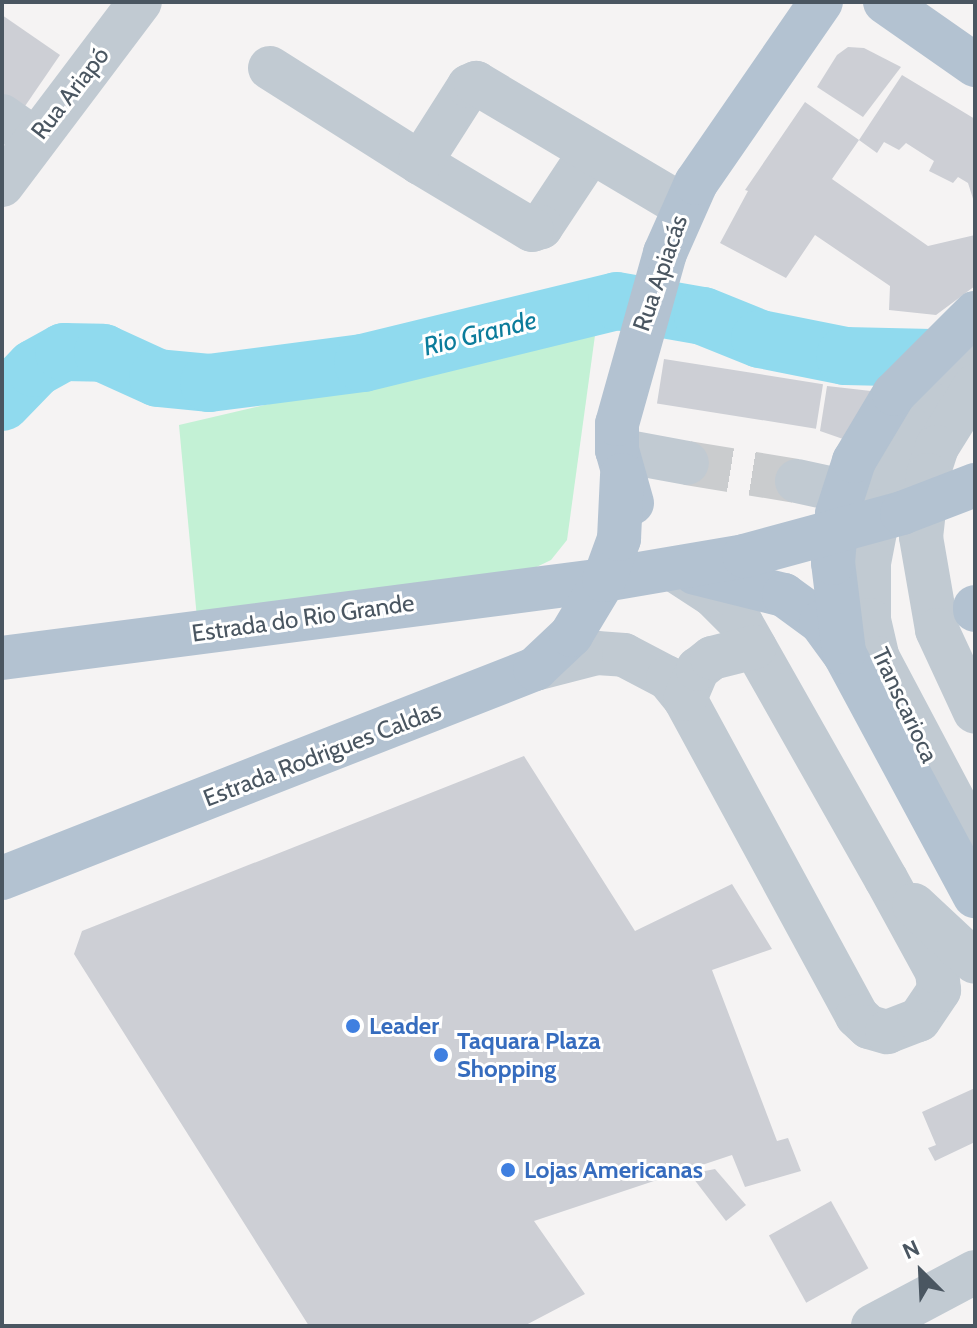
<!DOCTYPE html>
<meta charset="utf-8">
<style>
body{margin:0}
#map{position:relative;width:977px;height:1328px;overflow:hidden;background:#f5f3f3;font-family:Cabin,sans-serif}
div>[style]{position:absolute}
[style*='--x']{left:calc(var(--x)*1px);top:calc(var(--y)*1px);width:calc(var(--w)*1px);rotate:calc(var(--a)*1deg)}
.green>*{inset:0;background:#c3f1d5}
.river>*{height:58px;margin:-29px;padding:0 29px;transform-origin:29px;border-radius:29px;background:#90daee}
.building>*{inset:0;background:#cdcfd5;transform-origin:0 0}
.minor-tunnel>*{height:44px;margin-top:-22px;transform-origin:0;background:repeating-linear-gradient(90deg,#caccce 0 44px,transparent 0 66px)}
.minor>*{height:44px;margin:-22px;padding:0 22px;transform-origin:22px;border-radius:22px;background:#c1cad2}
.major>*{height:44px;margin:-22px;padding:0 22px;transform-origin:22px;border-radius:22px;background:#b3c2d1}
.dots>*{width:22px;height:22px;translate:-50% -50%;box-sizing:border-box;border:4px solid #fff;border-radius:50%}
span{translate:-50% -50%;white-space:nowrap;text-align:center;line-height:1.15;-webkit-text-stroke:6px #fff;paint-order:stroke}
.street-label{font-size:24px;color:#4a5661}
.shop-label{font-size:24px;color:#366cbe;font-weight:700}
.left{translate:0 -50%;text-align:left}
.water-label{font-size:26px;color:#0c7c9b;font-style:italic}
.frame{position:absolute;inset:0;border:4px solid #4a5661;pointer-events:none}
.north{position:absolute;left:881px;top:1232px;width:80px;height:80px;-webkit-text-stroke:6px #fff;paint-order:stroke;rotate:336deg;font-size:22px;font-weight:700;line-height:32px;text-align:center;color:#4a5661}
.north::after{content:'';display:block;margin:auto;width:28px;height:36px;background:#4a5661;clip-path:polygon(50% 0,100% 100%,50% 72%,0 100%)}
</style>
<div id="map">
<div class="green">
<div style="clip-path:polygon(596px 328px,567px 540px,551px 560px,522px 574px,197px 618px,179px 425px)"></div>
</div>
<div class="river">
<div style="--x:2;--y:402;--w:47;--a:-45.9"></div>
<div style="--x:35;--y:368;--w:33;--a:-29"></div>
<div style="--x:64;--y:352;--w:39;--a:1"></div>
<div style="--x:103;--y:353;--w:60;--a:24.4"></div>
<div style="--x:158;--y:378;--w:51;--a:5.6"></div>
<div style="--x:209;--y:383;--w:155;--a:-7.4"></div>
<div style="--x:363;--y:363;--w:261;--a:-13.7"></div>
<div style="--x:617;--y:301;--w:87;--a:9.9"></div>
<div style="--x:703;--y:316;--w:61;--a:22"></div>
<div style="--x:760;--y:339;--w:87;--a:11.3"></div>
<div style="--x:845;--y:356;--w:130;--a:1.3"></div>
</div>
<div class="building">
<div style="clip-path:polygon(2px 15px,60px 55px,23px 109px,2px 95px)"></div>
<div style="clip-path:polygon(848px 47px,864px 48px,901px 67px,863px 117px,817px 87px,837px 55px)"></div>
<div style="clip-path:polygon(902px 75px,975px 119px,975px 205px,968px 183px,958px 177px,953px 183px,929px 171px,934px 161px,906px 143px,899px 150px,884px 142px,877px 153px,859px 140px,832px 179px,928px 246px,975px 235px,975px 286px,936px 315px,889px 310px,890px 286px,815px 235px,786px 278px,720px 243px,748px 191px,745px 190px,805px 102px,859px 140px)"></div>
<div style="left:664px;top:359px;width:161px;height:45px;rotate:9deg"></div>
<div style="clip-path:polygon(827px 386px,871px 391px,843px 439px,820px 431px)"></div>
<div style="clip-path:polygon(524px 756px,635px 931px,732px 884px,772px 949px,712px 970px,777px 1141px,788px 1138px,801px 1171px,745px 1187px,732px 1155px,534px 1221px,585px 1294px,524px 1326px,309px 1326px,74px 954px,82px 931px)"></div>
<div style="clip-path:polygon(975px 1088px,975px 1142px,935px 1161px,928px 1148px,936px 1145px,922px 1112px)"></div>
<div style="clip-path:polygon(715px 1169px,746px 1205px,726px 1221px,690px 1174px)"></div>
<div style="left:831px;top:1201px;width:77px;height:71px;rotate:61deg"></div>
</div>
<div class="minor-tunnel">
<div style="--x:687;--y:463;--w:111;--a:9.3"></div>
</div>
<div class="minor">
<div style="--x:270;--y:68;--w:178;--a:32.3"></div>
<div style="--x:2;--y:116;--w:39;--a:35"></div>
<div style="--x:590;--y:153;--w:89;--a:123.5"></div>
<div style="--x:541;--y:227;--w:9;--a:162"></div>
<div style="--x:532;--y:230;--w:131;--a:-149.1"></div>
<div style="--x:420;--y:163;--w:91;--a:-57.5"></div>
<div style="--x:469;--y:86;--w:8;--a:-23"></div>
<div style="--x:476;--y:83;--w:241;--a:30.7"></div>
<div style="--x:2;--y:185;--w:229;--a:-53"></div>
<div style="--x:975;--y:351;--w:70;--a:134.4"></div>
<div style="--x:926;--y:401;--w:32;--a:122"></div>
<div style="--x:909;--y:428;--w:88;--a:109.9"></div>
<div style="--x:879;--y:511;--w:53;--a:100.9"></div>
<div style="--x:869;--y:563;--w:57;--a:90"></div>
<div style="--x:869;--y:620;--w:39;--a:77"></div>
<div style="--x:878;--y:658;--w:207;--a:62.1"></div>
<div style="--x:975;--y:386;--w:72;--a:121.9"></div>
<div style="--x:937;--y:447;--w:29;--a:108"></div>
<div style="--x:928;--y:475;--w:62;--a:96.4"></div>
<div style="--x:921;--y:537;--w:94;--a:80.2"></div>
<div style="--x:937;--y:630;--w:90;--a:65.1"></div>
<div style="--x:617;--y:450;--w:71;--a:10.5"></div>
<div style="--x:797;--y:481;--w:47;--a:12.3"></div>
<div style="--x:535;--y:669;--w:64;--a:-14.5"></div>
<div style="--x:597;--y:653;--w:27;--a:4"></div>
<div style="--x:624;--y:655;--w:50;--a:27.6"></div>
<div style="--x:668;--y:678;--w:27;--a:51"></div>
<div style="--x:685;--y:699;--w:361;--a:61.5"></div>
<div style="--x:857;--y:1016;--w:16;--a:43"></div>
<div style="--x:869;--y:1027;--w:19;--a:16"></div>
<div style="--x:887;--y:1032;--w:34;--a:-21"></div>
<div style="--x:919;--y:1020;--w:36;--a:-56"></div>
<div style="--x:939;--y:990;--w:18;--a:-96"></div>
<div style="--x:937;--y:972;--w:106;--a:-118.7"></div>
<div style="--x:886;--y:879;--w:294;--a:-119.5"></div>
<div style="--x:741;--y:623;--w:40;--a:-135"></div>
<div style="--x:713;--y:595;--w:48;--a:-147"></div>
<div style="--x:685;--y:699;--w:33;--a:-67"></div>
<div style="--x:698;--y:669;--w:18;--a:-38"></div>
<div style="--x:712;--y:658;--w:44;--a:-14.3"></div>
<div style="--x:914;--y:905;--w:83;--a:43.1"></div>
<div style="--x:873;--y:1326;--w:115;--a:-27.9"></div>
</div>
<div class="major">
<div style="--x:885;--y:2;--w:110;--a:35"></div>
<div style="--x:632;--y:503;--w:55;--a:-105.8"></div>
<div style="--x:617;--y:450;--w:26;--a:-90"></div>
<div style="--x:617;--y:424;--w:178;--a:-74.3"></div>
<div style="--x:665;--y:253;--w:77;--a:-66.1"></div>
<div style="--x:696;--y:183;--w:220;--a:-55.4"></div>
<div style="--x:695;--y:573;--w:92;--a:13.9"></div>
<div style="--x:784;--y:595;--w:46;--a:36.1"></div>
<div style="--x:821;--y:622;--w:41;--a:54"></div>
<div style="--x:845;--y:655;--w:274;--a:61.7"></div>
<div style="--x:975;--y:607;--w:3;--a:90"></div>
<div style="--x:844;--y:652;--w:90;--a:-97"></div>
<div style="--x:833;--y:563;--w:49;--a:-85.3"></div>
<div style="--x:837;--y:514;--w:56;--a:-72.2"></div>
<div style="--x:854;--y:461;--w:78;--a:-59.2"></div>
<div style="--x:894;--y:394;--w:115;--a:-45"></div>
<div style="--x:2;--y:658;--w:607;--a:-7.38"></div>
<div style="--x:604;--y:580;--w:142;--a:-9.7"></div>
<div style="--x:744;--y:556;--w:164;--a:-15.2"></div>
<div style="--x:902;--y:513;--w:78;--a:-21"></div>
<div style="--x:2;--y:878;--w:573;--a:-21.41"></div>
<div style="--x:535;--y:669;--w:50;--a:-43.4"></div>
<div style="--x:571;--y:635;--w:64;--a:-59"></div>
<div style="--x:604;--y:580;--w:44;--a:-69.9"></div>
<div style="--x:619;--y:539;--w:64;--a:-87.3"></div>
</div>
<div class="dots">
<div style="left:353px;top:1026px;background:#3f7fe0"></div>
<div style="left:441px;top:1055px;background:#3f7fe0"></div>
<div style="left:508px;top:1170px;background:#3f7fe0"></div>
</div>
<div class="street-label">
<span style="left:70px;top:93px;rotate:-52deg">Rua Ariapó</span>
<span style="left:660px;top:273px;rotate:-71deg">Rua Apiacás</span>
<span style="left:303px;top:618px;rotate:-8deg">Estrada do Rio Grande</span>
<span style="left:905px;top:705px;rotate:65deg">Transcarioca</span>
<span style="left:322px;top:754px;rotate:-21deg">Estrada Rodrigues Caldas</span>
</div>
<div class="shop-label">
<span class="left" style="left:369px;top:1026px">Leader</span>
<span class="left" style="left:457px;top:1055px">Taquara Plaza<br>Shopping</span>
<span class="left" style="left:524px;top:1170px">Lojas Americanas</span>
</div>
<div class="water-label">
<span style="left:480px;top:334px;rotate:-14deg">Rio Grande</span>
</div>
<div class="frame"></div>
<div class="north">N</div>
</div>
